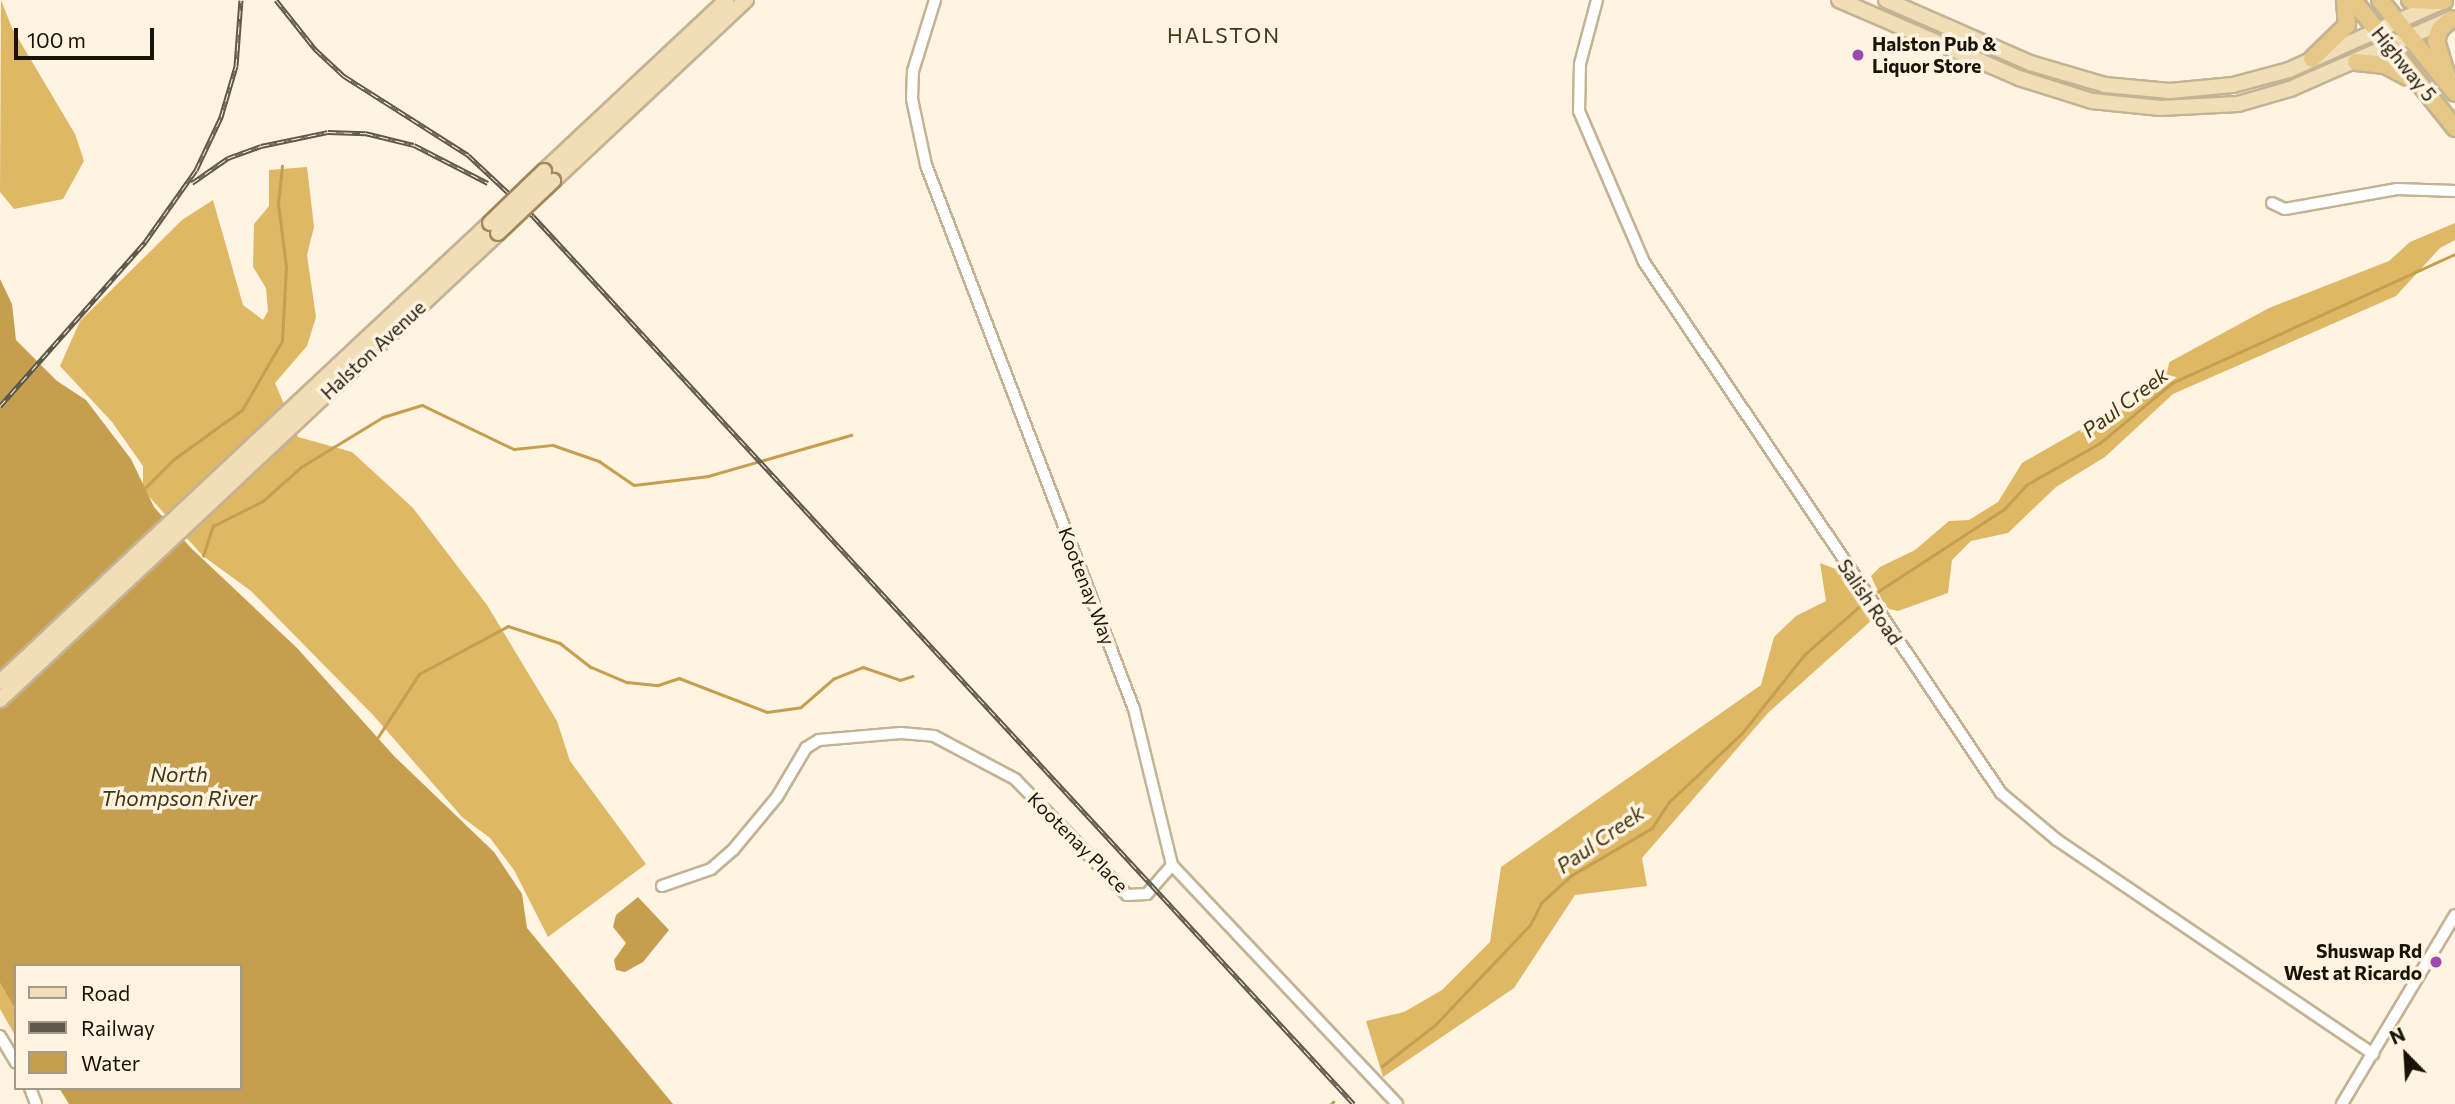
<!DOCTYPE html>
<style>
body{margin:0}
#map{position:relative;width:2455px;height:1104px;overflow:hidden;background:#fef4e1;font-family:Commissioner,sans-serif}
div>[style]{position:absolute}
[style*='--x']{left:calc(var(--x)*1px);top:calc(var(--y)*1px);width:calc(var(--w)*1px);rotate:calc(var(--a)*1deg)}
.forest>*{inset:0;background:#dfb866}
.water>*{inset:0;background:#c69f4e}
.stream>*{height:2.5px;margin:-1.25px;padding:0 1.25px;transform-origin:1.25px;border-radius:1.25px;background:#c69f4e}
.roads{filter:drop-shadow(2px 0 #c3b394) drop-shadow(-2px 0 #c3b394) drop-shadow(0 2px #c3b394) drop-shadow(0 -2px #c3b394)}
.minor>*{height:10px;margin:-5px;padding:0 5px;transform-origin:5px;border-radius:5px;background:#fff}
.major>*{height:14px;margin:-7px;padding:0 7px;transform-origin:7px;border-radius:7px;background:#f1ddb6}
.highway>*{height:16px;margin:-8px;padding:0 8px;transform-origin:8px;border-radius:8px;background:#e7c786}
.rail>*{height:5px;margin-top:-2.5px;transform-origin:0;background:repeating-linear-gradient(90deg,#fef4e1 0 8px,#60594b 0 16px);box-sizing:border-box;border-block:2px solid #60594b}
.bridges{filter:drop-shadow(2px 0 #9f885a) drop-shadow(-2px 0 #9f885a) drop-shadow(0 2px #9f885a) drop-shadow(0 -2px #9f885a)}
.major-bridge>*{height:14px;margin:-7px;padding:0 7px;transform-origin:7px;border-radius:7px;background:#f1ddb6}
.dots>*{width:19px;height:19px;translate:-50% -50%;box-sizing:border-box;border:4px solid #fef4e1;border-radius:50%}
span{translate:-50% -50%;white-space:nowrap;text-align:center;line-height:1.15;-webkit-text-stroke:7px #fef4e1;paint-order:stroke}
.poi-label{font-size:19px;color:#1a1408;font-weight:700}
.left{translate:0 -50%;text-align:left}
.right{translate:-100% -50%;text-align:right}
.street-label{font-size:19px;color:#1a1408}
.neighbourhood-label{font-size:21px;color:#44361b;letter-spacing:2px}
.water-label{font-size:21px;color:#443310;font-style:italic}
.legend{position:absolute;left:14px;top:964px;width:228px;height:126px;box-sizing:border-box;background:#fef4e1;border:2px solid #a39a8a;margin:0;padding:9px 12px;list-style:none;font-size:21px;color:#1a1408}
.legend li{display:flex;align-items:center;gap:14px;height:35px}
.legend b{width:35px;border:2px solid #a39a8a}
.north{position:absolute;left:2371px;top:1020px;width:70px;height:70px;-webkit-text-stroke:5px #fef4e1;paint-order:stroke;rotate:336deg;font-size:19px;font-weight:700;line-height:28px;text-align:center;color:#1a1408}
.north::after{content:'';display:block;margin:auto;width:24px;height:32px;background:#1a1408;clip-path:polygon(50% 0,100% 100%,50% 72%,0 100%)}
.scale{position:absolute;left:14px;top:28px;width:140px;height:32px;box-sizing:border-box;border:4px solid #1a1408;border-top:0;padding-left:9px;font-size:21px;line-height:24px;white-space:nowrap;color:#1a1408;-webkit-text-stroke:5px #fef4e1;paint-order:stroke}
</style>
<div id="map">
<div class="forest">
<div style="clip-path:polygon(1px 0,12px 28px,75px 134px,84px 161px,63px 199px,14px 209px,0 192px)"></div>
<div style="clip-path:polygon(307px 167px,314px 227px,307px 255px,316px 317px,307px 346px,275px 383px,298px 437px,352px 452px,413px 508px,487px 605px,557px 721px,570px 761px,646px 864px,548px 937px,514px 870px,490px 838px,462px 817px,373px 715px,251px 591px,203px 556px,143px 490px,143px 466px,112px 422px,60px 366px,80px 321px,182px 220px,213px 200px,243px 305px,263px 320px,268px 311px,266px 288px,253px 267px,254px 224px,269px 206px,269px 170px)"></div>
<div style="clip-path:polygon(2455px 223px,2455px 240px,2440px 248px,2396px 296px,2173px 394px,2105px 457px,2056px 487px,2008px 533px,1971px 541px,1952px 560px,1948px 593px,1898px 611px,1889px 609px,1882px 600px,1871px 576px,1880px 567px,1915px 550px,1949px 521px,1969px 520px,1998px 502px,2022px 463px,2134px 399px,2164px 365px,2269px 308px,2389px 261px,2410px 242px)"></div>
<div style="clip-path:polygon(1820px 563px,1846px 573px,1872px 620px,1768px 713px,1642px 858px,1647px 886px,1575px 895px,1514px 988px,1383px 1077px,1366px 1021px,1404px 1012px,1442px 990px,1490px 942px,1501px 867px,1761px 685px,1774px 637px,1796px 616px,1826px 601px)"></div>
<div style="clip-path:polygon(0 983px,16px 1011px,16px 1037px,0 1009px)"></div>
</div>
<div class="water">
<div style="clip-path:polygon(0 279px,12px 304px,16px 340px,57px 381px,86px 400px,131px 459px,154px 507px,191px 548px,297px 648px,394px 756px,494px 852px,522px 894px,527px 928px,673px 1104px,69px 1104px,59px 1088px,240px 1088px,240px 966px,16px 966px,16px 1011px,0 983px)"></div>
<div style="clip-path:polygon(638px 897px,669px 930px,643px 962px,625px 972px,616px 970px,614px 960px,626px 943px,613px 927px,616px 915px)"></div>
</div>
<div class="stream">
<div style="--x:143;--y:490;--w:44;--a:-45"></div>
<div style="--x:174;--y:459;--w:84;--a:-35.8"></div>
<div style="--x:242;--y:410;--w:80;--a:-59.9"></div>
<div style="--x:282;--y:341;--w:74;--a:-86.9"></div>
<div style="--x:286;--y:267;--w:64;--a:-97.2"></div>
<div style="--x:278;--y:204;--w:38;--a:-84"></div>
<div style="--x:203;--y:556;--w:32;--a:-72"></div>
<div style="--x:213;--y:526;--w:56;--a:-26.6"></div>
<div style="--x:263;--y:501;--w:51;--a:-41.8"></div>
<div style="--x:301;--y:467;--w:96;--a:-31.4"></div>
<div style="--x:383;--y:417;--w:41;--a:-17.1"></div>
<div style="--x:422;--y:405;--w:102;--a:25.6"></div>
<div style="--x:514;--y:449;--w:39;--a:-6"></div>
<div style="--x:553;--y:445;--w:49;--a:19.2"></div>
<div style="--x:599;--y:461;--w:42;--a:34.4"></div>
<div style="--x:634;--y:485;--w:75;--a:-6.9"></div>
<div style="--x:708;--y:476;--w:149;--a:-16"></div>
<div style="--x:1874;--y:594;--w:154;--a:-33.1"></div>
<div style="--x:2003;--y:510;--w:34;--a:-47"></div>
<div style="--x:2026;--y:485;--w:85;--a:-29.6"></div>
<div style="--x:2100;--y:443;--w:94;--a:-39.8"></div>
<div style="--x:2172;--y:383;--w:311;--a:-24.5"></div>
<div style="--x:378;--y:737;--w:75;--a:-56.9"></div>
<div style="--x:419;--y:674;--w:101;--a:-28.3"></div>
<div style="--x:508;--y:626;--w:55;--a:18.1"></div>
<div style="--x:560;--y:643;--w:39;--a:38"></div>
<div style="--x:591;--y:667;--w:39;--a:23"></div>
<div style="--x:627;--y:682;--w:31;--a:6"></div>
<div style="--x:658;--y:685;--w:22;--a:-18"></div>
<div style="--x:679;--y:678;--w:94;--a:21.1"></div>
<div style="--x:767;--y:712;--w:34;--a:-8"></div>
<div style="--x:801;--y:707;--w:43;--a:-41.2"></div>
<div style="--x:833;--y:679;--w:32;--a:-22"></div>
<div style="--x:863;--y:667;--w:39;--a:19"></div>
<div style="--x:900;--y:680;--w:13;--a:-18"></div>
<div style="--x:1382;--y:1066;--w:67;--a:-37.7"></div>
<div style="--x:1435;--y:1025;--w:138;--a:-46.5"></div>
<div style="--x:1530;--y:925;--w:25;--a:-63"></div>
<div style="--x:1541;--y:903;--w:42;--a:-42.1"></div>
<div style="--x:1572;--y:875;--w:93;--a:-30.4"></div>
<div style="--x:1652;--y:828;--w:30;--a:-57"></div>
<div style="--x:1668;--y:803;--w:103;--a:-43.4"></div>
<div style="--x:1743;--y:732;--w:98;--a:-51.6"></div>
<div style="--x:1804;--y:655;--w:77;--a:-41.3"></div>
<div style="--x:1331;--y:1104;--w:3;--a:-45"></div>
</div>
<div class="roads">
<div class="minor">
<div style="--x:935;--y:0;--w:74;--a:107.2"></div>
<div style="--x:913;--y:71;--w:28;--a:92"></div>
<div style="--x:912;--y:99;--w:67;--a:78"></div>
<div style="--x:926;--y:165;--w:582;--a:69.08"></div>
<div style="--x:1134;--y:709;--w:161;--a:76.3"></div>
<div style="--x:1172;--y:865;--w:328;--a:46.7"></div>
<div style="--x:1597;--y:0;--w:66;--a:104.9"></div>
<div style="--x:1580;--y:64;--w:47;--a:91.2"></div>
<div style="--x:1579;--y:111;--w:164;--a:66.7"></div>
<div style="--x:1644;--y:262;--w:640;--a:56.09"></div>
<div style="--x:2001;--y:793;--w:73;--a:40"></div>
<div style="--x:2057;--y:840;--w:382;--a:34.1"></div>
<div style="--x:2272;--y:203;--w:14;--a:25"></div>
<div style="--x:2285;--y:209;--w:114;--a:-10.1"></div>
<div style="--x:2397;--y:189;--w:58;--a:2"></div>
<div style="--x:662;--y:886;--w:52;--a:-19.1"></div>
<div style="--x:711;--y:869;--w:29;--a:-41"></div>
<div style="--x:733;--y:850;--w:69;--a:-50.3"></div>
<div style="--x:777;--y:797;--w:57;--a:-59.4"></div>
<div style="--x:806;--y:748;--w:15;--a:-32"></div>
<div style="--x:819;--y:740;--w:82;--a:-4.9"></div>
<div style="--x:901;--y:733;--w:33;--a:5"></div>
<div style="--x:934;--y:736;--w:92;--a:28"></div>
<div style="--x:1015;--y:779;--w:161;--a:46"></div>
<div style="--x:1127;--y:895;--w:20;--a:-3"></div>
<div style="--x:1147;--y:894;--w:38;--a:-49"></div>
<div style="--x:0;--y:1036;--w:31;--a:59"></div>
<div style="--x:30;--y:1088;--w:17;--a:69"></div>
<div style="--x:2342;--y:1104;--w:220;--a:-59.1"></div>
</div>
<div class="major">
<div style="--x:1839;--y:0;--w:196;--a:23.4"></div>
<div style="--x:2019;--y:78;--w:77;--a:17.5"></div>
<div style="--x:2092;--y:101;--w:69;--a:5.8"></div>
<div style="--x:2161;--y:108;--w:77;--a:-3"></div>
<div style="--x:2238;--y:104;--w:54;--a:-16.1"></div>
<div style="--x:2290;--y:89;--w:172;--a:-23.6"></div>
<div style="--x:1886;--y:0;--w:157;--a:23.6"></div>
<div style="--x:2030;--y:63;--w:78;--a:16.3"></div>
<div style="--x:2105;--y:85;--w:65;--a:5.3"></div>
<div style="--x:2170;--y:91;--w:63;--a:-5.4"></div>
<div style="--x:2233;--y:85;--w:58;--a:-15"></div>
<div style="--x:2289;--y:70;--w:169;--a:-24.1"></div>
<div style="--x:544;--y:171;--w:250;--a:-43.1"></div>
<div style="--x:553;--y:181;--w:265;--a:-43.2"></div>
<div style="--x:0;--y:682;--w:671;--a:-43.13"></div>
<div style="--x:0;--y:700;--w:683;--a:-43.16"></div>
</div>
<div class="highway">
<div style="--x:2353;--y:0;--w:164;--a:51.4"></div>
<div style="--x:2380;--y:0;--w:119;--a:51.1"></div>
<div style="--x:2410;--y:0;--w:34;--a:2"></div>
<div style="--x:2312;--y:59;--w:49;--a:-44.2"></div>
<div style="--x:2347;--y:25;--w:25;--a:-95"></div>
<div style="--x:2356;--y:62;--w:29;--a:6"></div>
<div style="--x:2385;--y:65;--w:27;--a:28"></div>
<div style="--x:2447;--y:76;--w:37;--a:-107"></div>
<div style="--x:2436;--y:41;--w:13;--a:-72"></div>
<div style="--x:2440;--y:29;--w:15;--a:-42"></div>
</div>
</div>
<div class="rail">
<div style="--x:276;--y:0;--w:63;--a:51.5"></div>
<div style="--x:315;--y:49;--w:40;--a:43"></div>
<div style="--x:344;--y:76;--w:147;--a:32.5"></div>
<div style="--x:468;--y:155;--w:89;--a:43.2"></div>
<div style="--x:533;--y:216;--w:1209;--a:47.25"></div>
<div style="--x:192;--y:183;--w:44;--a:-34.8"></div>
<div style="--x:228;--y:158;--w:35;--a:-20"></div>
<div style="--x:261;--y:146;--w:68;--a:-11.8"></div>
<div style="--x:328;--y:132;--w:37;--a:2"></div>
<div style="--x:365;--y:133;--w:50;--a:13.8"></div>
<div style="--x:414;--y:145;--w:83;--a:27.2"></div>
<div style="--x:0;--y:406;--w:219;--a:-48.5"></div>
<div style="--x:145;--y:242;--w:88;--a:-54.7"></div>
<div style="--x:196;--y:170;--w:59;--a:-64.7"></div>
<div style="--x:221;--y:117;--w:53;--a:-73.6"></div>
<div style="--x:236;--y:66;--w:66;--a:-85.7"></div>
</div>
<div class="bridges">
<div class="major-bridge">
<div style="--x:490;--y:223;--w:75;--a:-43.9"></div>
<div style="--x:498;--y:233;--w:76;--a:-43.4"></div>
</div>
</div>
<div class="dots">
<div style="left:1858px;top:55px;background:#9e46b2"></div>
<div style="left:2436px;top:962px;background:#9e46b2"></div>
</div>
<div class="poi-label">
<span class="left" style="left:1872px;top:55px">Halston Pub &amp;<br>Liquor Store</span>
<span class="right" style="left:2422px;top:962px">Shuswap Rd<br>West at Ricardo</span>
</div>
<div class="street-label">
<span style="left:2404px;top:64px;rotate:51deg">Highway 5</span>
<span style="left:373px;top:350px;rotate:-43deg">Halston Avenue</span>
<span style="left:1087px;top:586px;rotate:69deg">Kootenay Way</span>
<span style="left:1870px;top:602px;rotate:56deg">Salish Road</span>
<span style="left:1078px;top:842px;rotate:45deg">Kootenay Place</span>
</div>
<div class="neighbourhood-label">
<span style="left:1224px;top:35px">HALSTON</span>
</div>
<div class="water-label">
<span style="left:2125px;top:402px;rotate:-37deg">Paul Creek</span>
<span style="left:179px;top:786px">North<br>Thompson River</span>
<span style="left:1600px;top:839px;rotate:-35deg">Paul Creek</span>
</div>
<ul class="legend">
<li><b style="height:9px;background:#f1ddb6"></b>Road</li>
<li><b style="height:9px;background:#60594b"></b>Railway</li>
<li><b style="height:19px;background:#c69f4e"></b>Water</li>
</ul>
<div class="north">N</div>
<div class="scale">100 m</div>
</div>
